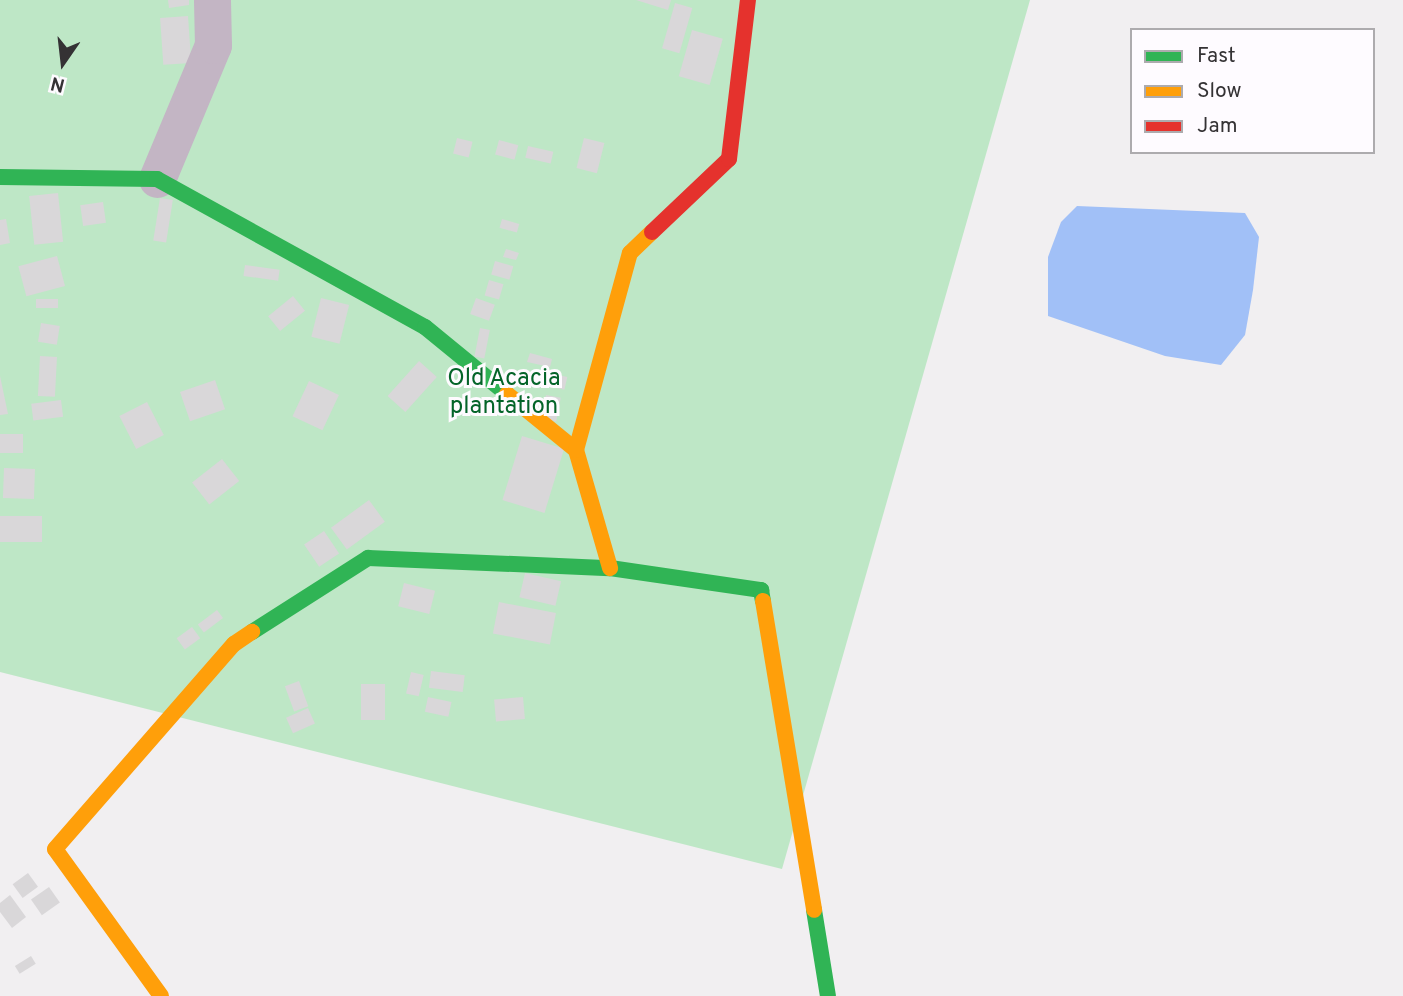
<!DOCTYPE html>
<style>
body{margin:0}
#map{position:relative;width:1403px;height:996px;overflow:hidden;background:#f1eff1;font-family:Overpass,sans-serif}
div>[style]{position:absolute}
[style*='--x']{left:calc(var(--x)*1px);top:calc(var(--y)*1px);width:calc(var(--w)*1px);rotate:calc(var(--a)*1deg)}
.green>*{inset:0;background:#bee7c6}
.water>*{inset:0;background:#a1c0f7}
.building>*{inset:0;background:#d9d7d9;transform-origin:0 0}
.street>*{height:37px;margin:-18.5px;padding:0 18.5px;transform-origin:18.5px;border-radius:18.5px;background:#c3b5c4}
.fast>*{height:16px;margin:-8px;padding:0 8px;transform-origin:8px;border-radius:8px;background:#30b455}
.slow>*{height:16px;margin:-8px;padding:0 8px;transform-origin:8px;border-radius:8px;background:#ff9f0a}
.jam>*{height:16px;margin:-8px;padding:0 8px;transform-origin:8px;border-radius:8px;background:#e5322d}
span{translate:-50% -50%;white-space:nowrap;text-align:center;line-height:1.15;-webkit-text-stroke:6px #fefbff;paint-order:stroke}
.park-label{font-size:24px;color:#046429}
.legend{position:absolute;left:1130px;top:28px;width:245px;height:126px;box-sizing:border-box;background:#fefbff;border:2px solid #adabae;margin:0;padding:9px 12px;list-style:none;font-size:21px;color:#343234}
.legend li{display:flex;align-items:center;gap:14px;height:35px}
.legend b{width:35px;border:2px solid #adabae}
.north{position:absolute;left:28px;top:28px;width:70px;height:70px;-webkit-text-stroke:5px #fefbff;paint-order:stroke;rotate:194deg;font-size:19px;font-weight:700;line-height:28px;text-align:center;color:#343234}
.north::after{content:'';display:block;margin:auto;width:24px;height:32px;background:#343234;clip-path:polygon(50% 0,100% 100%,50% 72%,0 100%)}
</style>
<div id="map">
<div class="green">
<div style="clip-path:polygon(0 0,1030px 0,782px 869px,0 672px)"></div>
</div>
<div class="water">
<div style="clip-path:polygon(1077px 206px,1245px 213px,1259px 237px,1253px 290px,1245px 335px,1221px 365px,1165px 356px,1048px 316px,1048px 257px,1061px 222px)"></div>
</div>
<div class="building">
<div style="clip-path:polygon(168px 0,189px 0,189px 5px,169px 8px)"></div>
<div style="clip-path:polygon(636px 0,671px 0,668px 10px)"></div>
<div style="left:675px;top:3px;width:18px;height:47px;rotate:16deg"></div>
<div style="left:188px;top:16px;width:47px;height:28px;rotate:86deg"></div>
<div style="left:692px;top:30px;width:32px;height:48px;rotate:16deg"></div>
<div style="left:457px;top:138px;width:16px;height:16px;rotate:14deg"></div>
<div style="left:584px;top:138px;width:21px;height:31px;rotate:14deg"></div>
<div style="left:499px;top:140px;width:20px;height:15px;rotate:15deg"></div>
<div style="left:528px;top:146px;width:26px;height:12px;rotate:13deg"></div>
<div style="left:58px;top:193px;width:49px;height:29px;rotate:84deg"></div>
<div style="left:160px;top:198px;width:13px;height:43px;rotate:9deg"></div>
<div style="left:103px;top:202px;width:21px;height:23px;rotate:82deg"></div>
<div style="clip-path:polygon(6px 219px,10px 243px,0 245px,0 220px)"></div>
<div style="left:502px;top:219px;width:18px;height:9px;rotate:16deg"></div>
<div style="clip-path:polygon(506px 249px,519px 253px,516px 260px,503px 257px)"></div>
<div style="left:57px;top:256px;width:31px;height:40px;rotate:75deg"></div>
<div style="left:495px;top:261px;width:19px;height:14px;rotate:16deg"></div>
<div style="left:245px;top:265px;width:35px;height:11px;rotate:8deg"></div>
<div style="left:489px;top:280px;width:15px;height:16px;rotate:16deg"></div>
<div style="left:293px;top:296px;width:19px;height:32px;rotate:51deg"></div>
<div style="left:321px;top:298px;width:29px;height:40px;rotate:14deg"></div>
<div style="left:476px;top:298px;width:20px;height:17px;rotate:20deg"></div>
<div style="left:36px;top:299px;width:22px;height:9px"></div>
<div style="left:41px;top:323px;width:19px;height:19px;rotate:9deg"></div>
<div style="left:480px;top:328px;width:10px;height:29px;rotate:11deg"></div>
<div style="clip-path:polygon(530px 353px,552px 359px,550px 367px,527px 362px)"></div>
<div style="left:40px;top:356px;width:17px;height:40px;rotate:3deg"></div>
<div style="left:419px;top:361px;width:24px;height:47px;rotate:42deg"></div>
<div style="left:541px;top:371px;width:27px;height:13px;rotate:13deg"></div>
<div style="clip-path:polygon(0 376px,8px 414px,0 415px)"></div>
<div style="left:215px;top:380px;width:31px;height:37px;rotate:71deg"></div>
<div style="left:309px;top:381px;width:33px;height:39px;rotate:25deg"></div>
<div style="left:546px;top:395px;width:15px;height:24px;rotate:11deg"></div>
<div style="left:61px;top:400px;width:17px;height:30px;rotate:83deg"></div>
<div style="left:147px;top:402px;width:37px;height:31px;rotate:63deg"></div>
<div style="left:0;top:434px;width:23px;height:19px"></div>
<div style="left:522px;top:436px;width:44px;height:67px;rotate:17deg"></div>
<div style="left:222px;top:459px;width:28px;height:38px;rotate:52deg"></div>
<div style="left:4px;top:468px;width:31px;height:30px;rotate:2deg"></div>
<div style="left:369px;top:500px;width:27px;height:47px;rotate:54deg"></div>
<div style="left:42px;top:516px;width:26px;height:42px;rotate:90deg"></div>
<div style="left:324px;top:531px;width:27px;height:24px;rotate:56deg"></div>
<div style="left:525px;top:573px;width:37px;height:25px;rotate:13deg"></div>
<div style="left:404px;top:583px;width:32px;height:24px;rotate:14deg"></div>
<div style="left:499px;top:602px;width:58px;height:32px;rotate:11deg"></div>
<div style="left:217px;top:610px;width:10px;height:24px;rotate:53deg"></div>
<div style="left:192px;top:627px;width:14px;height:19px;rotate:54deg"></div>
<div style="left:431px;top:671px;width:34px;height:17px;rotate:7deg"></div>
<div style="left:411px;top:672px;width:13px;height:22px;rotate:13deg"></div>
<div style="left:299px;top:681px;width:27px;height:15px;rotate:70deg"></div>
<div style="left:361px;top:684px;width:24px;height:36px"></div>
<div style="left:428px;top:697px;width:24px;height:15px;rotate:12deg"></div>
<div style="left:523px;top:697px;width:22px;height:29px;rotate:85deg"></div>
<div style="left:308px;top:708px;width:17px;height:24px;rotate:66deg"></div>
<div style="left:28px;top:873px;width:17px;height:19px;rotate:54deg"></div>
<div style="left:49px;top:887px;width:19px;height:22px;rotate:55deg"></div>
<div style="clip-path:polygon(10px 895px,26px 917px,12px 928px,0 912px,0 903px)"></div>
<div style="left:31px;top:956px;width:9px;height:19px;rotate:58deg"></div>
</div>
<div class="street">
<div style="--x:157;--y:179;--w:145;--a:-67.3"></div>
<div style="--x:213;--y:45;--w:45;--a:-91.3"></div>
</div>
<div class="fast">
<div style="--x:0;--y:177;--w:157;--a:0.7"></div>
<div style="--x:157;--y:179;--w:306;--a:28.9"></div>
<div style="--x:425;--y:327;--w:106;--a:39.3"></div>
<div style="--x:252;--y:632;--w:138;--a:-32.5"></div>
<div style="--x:368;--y:558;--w:242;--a:2.4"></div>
<div style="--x:610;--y:568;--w:153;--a:8.3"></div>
<div style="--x:761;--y:590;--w:11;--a:80"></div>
<div style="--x:814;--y:910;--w:87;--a:80.8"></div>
</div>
<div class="slow">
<div style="--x:507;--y:394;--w:89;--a:39.1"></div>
<div style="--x:576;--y:450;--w:123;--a:73.9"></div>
<div style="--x:576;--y:450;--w:204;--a:-74.7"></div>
<div style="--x:630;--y:253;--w:30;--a:-44"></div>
<div style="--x:763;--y:601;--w:313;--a:80.6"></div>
<div style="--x:161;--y:996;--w:181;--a:-125.8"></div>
<div style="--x:55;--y:849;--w:272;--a:-48.9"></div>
<div style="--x:234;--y:644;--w:22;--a:-34"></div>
</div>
<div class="jam">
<div style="--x:652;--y:232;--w:106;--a:-43.5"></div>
<div style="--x:729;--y:159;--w:160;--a:-83.2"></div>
</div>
<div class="park-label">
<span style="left:504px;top:394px">Old Acacia<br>plantation</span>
</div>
<ul class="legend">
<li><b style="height:9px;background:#30b455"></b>Fast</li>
<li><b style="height:9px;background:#ff9f0a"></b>Slow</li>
<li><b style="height:9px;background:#e5322d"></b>Jam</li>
</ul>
<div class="north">N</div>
</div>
